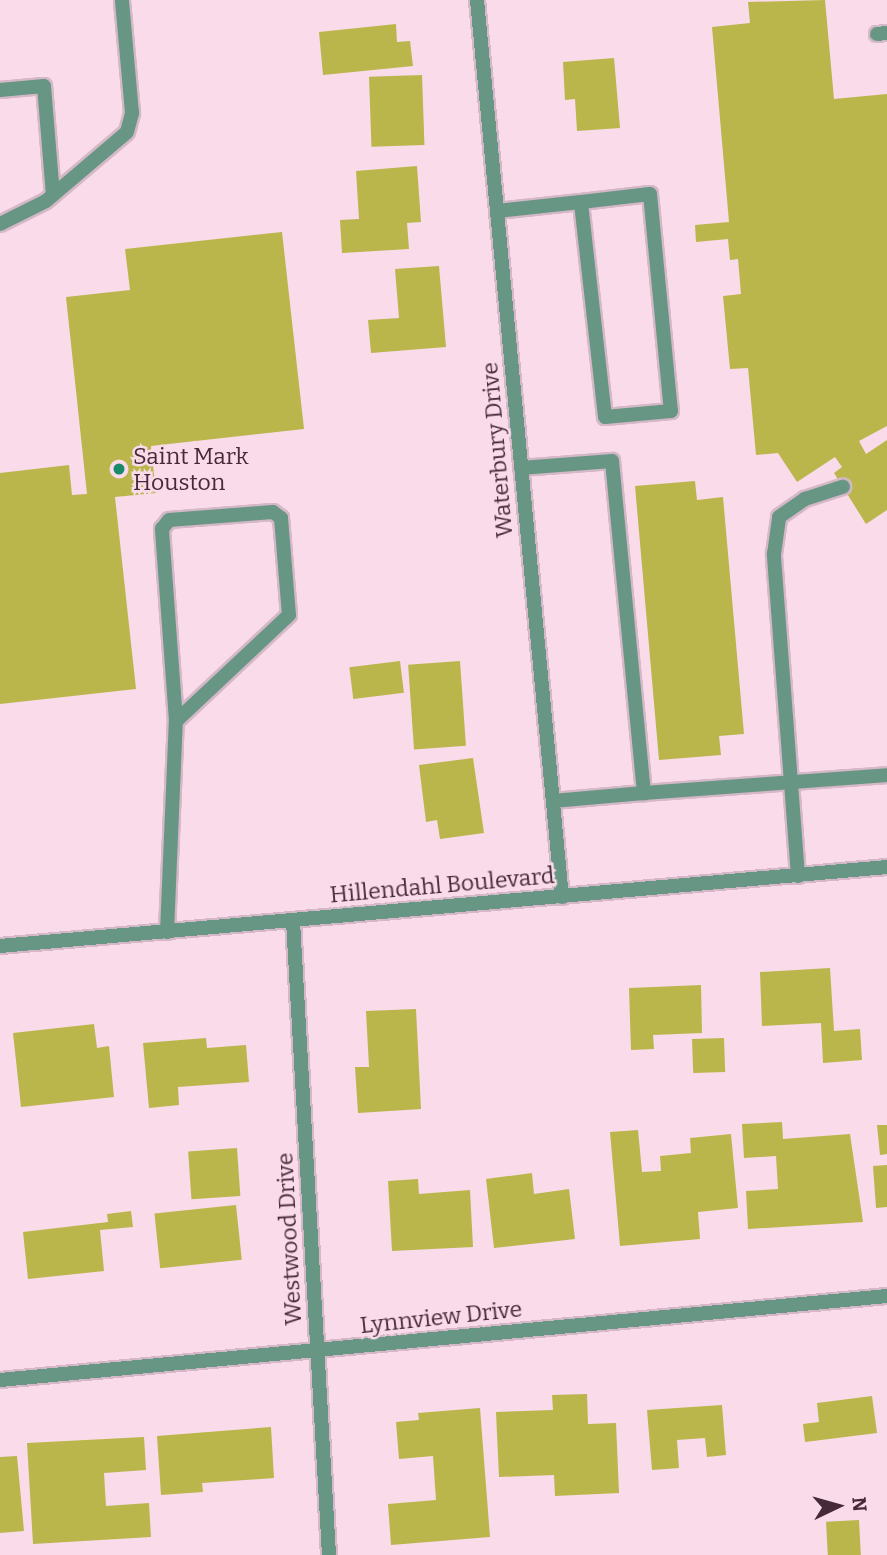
<!DOCTYPE html>
<style>
body{margin:0}
#map{position:relative;width:887px;height:1555px;overflow:hidden;background:#f9dbea;font-family:Bitter,serif}
div>[style]{position:absolute}
[style*='--x']{left:calc(var(--x)*1px);top:calc(var(--y)*1px);width:calc(var(--w)*1px);rotate:calc(var(--a)*1deg)}
.building>*{inset:0;background:#bab64b;transform-origin:0 0}
.roads{filter:drop-shadow(2px 0 #d5b8c7) drop-shadow(-2px 0 #d5b8c7) drop-shadow(0 2px #d5b8c7) drop-shadow(0 -2px #d5b8c7)}
.service>*{height:14px;margin:-7px;padding:0 7px;transform-origin:7px;border-radius:7px;background:#689684}
.minor>*{height:14px;margin:-7px;padding:0 7px;transform-origin:7px;border-radius:7px;background:#689684}
.dots>*{width:19px;height:19px;translate:-50% -50%;box-sizing:border-box;border:4px solid #f9dbea;border-radius:50%}
span{translate:-50% -50%;white-space:nowrap;text-align:center;line-height:1.15;-webkit-text-stroke:5px #f9dbea;paint-order:stroke}
.street-label{font-size:23px;color:#472a39}
.poi-label{font-size:23px;color:#472a39}
.left{translate:0 -50%;text-align:left}
.north{position:absolute;left:803px;top:1471px;width:70px;height:70px;-webkit-text-stroke:5px #f9dbea;paint-order:stroke;rotate:85deg;font-size:19px;font-weight:700;line-height:28px;text-align:center;color:#472a39}
.north::after{content:'';display:block;margin:auto;width:24px;height:32px;background:#472a39;clip-path:polygon(50% 0,100% 100%,50% 72%,0 100%)}
</style>
<div id="map">
<div class="building">
<div style="clip-path:polygon(825px 0,834px 99px,887px 94px,887px 426px,859px 441px,866px 454px,887px 440px,887px 510px,866px 524px,834px 473px,842px 467px,835px 457px,797px 482px,778px 453px,756px 455px,748px 368px,730px 369px,723px 296px,741px 294px,738px 259px,730px 260px,728px 239px,696px 242px,695px 225px,729px 222px,712px 27px,750px 23px,748px 2px)"></div>
<div style="clip-path:polygon(396px 24px,397px 42px,410px 41px,413px 66px,323px 75px,319px 32px)"></div>
<div style="clip-path:polygon(614px 58px,620px 128px,577px 131px,575px 99px,565px 100px,563px 62px)"></div>
<div style="left:422px;top:75px;width:70px;height:53px;rotate:88deg"></div>
<div style="clip-path:polygon(417px 166px,421px 222px,407px 223px,409px 249px,342px 253px,340px 220px,359px 219px,356px 171px)"></div>
<div style="clip-path:polygon(282px 232px,304px 429px,151px 446px,156px 493px,115px 497px,136px 689px,0 704px,0 473px,69px 465px,72px 495px,87px 494px,66px 297px,130px 290px,125px 249px)"></div>
<div style="clip-path:polygon(439px 266px,446px 347px,371px 353px,368px 320px,399px 318px,395px 269px)"></div>
<div style="clip-path:polygon(695px 481px,697px 500px,723px 497px,744px 734px,719px 736px,721px 755px,659px 760px,635px 486px)"></div>
<div style="left:400px;top:661px;width:32px;height:51px;rotate:83deg"></div>
<div style="left:460px;top:661px;width:85px;height:52px;rotate:86deg"></div>
<div style="clip-path:polygon(473px 758px,484px 833px,440px 839px,437px 820px,426px 822px,419px 765px)"></div>
<div style="clip-path:polygon(830px 968px,834px 1031px,860px 1029px,862px 1060px,823px 1063px,821px 1023px,762px 1026px,760px 972px)"></div>
<div style="clip-path:polygon(701px 985px,702px 1033px,653px 1035px,654px 1049px,631px 1050px,629px 988px)"></div>
<div style="clip-path:polygon(416px 1009px,421px 1109px,358px 1113px,355px 1067px,369px 1067px,366px 1011px)"></div>
<div style="clip-path:polygon(94px 1024px,97px 1048px,109px 1046px,114px 1097px,21px 1107px,13px 1033px)"></div>
<div style="clip-path:polygon(206px 1038px,207px 1048px,246px 1045px,249px 1082px,178px 1087px,179px 1105px,149px 1108px,143px 1043px)"></div>
<div style="left:724px;top:1038px;width:34px;height:32px;rotate:88deg"></div>
<div style="clip-path:polygon(782px 1122px,783px 1139px,850px 1134px,863px 1222px,748px 1229px,746px 1191px,778px 1189px,776px 1156px,744px 1158px,742px 1124px)"></div>
<div style="clip-path:polygon(877px 1125px,887px 1125px,887px 1154px,880px 1155px)"></div>
<div style="clip-path:polygon(638px 1130px,642px 1172px,661px 1171px,660px 1156px,691px 1153px,690px 1138px,731px 1134px,738px 1208px,698px 1212px,700px 1239px,620px 1246px,610px 1132px)"></div>
<div style="left:237px;top:1148px;width:48px;height:49px;rotate:86deg"></div>
<div style="clip-path:polygon(887px 1165px,887px 1207px,876px 1208px,873px 1166px)"></div>
<div style="clip-path:polygon(532px 1173px,534px 1194px,569px 1189px,575px 1239px,494px 1248px,486px 1179px)"></div>
<div style="clip-path:polygon(418px 1179px,419px 1194px,470px 1190px,473px 1247px,392px 1251px,388px 1181px)"></div>
<div style="left:236px;top:1205px;width:55px;height:82px;rotate:84deg"></div>
<div style="clip-path:polygon(131px 1211px,133px 1227px,100px 1230px,104px 1271px,28px 1279px,23px 1232px,108px 1222px,107px 1214px)"></div>
<div style="clip-path:polygon(587px 1394px,588px 1424px,616px 1423px,619px 1493px,555px 1496px,554px 1475px,499px 1477px,496px 1412px,553px 1410px,552px 1395px)"></div>
<div style="clip-path:polygon(872px 1396px,877px 1433px,805px 1442px,803px 1424px,819px 1422px,817px 1403px)"></div>
<div style="clip-path:polygon(722px 1405px,726px 1455px,707px 1457px,705px 1438px,677px 1440px,679px 1468px,652px 1470px,647px 1410px)"></div>
<div style="clip-path:polygon(480px 1408px,490px 1537px,391px 1545px,388px 1504px,436px 1500px,433px 1456px,399px 1459px,396px 1422px,419px 1420px,418px 1413px)"></div>
<div style="clip-path:polygon(271px 1427px,274px 1478px,202px 1483px,203px 1492px,161px 1495px,157px 1436px)"></div>
<div style="clip-path:polygon(144px 1437px,146px 1470px,104px 1473px,106px 1506px,149px 1503px,151px 1537px,33px 1544px,27px 1443px)"></div>
<div style="clip-path:polygon(17px 1456px,24px 1531px,0 1533px,0 1457px)"></div>
<div style="left:859px;top:1520px;width:35px;height:33px;rotate:87deg"></div>
</div>
<div class="roads">
<div class="service">
<div style="--x:877;--y:34;--w:10;--a:-6"></div>
<div style="--x:0;--y:90;--w:44;--a:-5.2"></div>
<div style="--x:44;--y:86;--w:109;--a:85.3"></div>
<div style="--x:497;--y:211;--w:84;--a:-6.1"></div>
<div style="--x:581;--y:202;--w:69;--a:-6.6"></div>
<div style="--x:650;--y:194;--w:218;--a:84.5"></div>
<div style="--x:671;--y:411;--w:66;--a:174.8"></div>
<div style="--x:605;--y:417;--w:216;--a:-96.4"></div>
<div style="--x:0;--y:224;--w:51;--a:-26.6"></div>
<div style="--x:46;--y:201;--w:106;--a:-40.4"></div>
<div style="--x:127;--y:132;--w:20;--a:-75"></div>
<div style="--x:132;--y:113;--w:113;--a:-95.1"></div>
<div style="--x:521;--y:468;--w:91;--a:-4.4"></div>
<div style="--x:612;--y:461;--w:334;--a:84.5"></div>
<div style="--x:644;--y:793;--w:244;--a:-4.2"></div>
<div style="--x:553;--y:801;--w:91;--a:-5"></div>
<div style="--x:798;--y:876;--w:323;--a:-94.3"></div>
<div style="--x:774;--y:554;--w:37;--a:-82"></div>
<div style="--x:779;--y:517;--w:32;--a:-35"></div>
<div style="--x:805;--y:499;--w:40;--a:-18"></div>
<div style="--x:167;--y:932;--w:211;--a:-87.6"></div>
<div style="--x:176;--y:721;--w:193;--a:-94.2"></div>
<div style="--x:162;--y:529;--w:11;--a:-52"></div>
<div style="--x:169;--y:520;--w:104;--a:-4.4"></div>
<div style="--x:273;--y:512;--w:10;--a:37"></div>
<div style="--x:281;--y:518;--w:97;--a:85.3"></div>
<div style="--x:289;--y:615;--w:155;--a:136.8"></div>
</div>
<div class="minor">
<div style="--x:477;--y:0;--w:901;--a:84.59"></div>
<div style="--x:293;--y:921;--w:635;--a:86.75"></div>
<div style="--x:0;--y:946;--w:891;--a:-5.09"></div>
<div style="--x:0;--y:1380;--w:891;--a:-5.41"></div>
</div>
</div>
<div class="dots">
<div style="left:119px;top:469px;background:#1b8a69"></div>
</div>
<div class="street-label">
<span style="left:497px;top:450px;rotate:-95deg">Waterbury Drive</span>
<span style="left:442px;top:885px;rotate:-5deg">Hillendahl Boulevard</span>
<span style="left:289px;top:1239px;rotate:-93deg">Westwood Drive</span>
<span style="left:441px;top:1317px;rotate:-6deg">Lynnview Drive</span>
</div>
<div class="poi-label">
<span class="left" style="left:133px;top:469px">Saint Mark<br>Houston</span>
</div>
<div class="north">N</div>
</div>
